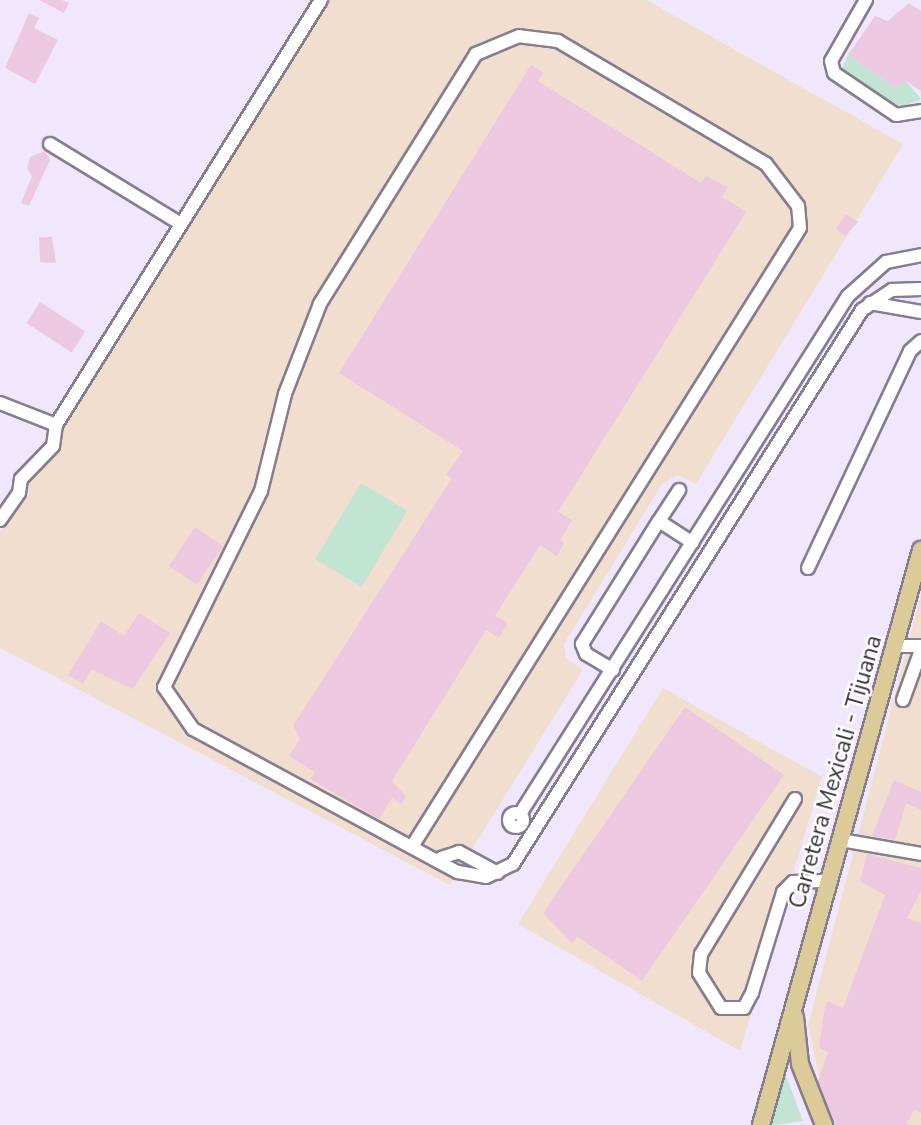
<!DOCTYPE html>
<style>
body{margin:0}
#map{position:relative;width:921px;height:1125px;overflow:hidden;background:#f1e7fd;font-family:"Nunito Sans",sans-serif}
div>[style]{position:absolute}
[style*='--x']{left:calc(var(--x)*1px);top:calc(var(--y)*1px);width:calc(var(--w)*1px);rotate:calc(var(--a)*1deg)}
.industrial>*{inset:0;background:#f2decf}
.green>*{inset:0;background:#c2e5d3;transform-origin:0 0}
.building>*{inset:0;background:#edc8e1;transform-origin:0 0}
.roads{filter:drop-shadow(2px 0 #867d91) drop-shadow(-2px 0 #867d91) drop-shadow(0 2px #867d91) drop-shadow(0 -2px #867d91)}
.minor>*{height:12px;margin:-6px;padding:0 6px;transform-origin:6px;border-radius:6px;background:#fff}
.minor>.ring{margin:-6px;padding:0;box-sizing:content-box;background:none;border:12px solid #fff;border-radius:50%}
.major>*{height:16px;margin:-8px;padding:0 8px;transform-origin:8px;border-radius:8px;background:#dccb99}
span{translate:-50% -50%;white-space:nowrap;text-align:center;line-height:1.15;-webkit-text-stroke:5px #fff;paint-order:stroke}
.street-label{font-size:23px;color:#35313a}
</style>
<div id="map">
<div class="industrial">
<div style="clip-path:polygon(328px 0,646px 0,903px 144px,696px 484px,678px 475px,662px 484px,564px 644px,566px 658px,583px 670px,450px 885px,0 648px,0 532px)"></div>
<div style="clip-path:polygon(921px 595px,921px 1125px,839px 1125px,823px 1096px,808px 1025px)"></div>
<div style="clip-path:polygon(663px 688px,822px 777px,740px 1051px,518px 924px)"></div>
</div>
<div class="green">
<div style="clip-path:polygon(848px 55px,896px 88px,906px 81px,921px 99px,902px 107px,850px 77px,842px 68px)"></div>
<div style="left:361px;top:483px;width:54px;height:89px;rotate:31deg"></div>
<div style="clip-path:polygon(785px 1073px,803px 1121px,772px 1125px)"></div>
</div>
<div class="building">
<div style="clip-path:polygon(39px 0,62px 0,69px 3px,64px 13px)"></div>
<div style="clip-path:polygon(909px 3px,921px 11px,921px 91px,906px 81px,896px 88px,848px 55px,875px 16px,888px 21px)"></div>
<div style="clip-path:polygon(29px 13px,39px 18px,34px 28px,58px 40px,35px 84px,5px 68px)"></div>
<div style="clip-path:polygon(531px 65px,544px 73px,538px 81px,701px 183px,706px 176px,728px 187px,722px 197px,746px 212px,558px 512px,572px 520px,560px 540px,564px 543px,557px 556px,540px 545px,495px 616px,508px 623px,499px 638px,486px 630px,392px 781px,406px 796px,401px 804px,392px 798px,379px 819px,310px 779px,315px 772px,289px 756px,300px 739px,293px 726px,452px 478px,446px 475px,463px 451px,339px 373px)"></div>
<div style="clip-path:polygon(45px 151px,50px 160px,29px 206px,21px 203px,32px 176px,27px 168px,30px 157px)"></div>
<div style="clip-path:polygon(846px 214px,858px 222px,845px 236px,836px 229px)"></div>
<div style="clip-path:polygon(39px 237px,52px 237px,56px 263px,40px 262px)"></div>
<div style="left:40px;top:302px;width:54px;height:25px;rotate:33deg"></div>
<div style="left:195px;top:527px;width:34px;height:47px;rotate:34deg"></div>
<div style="clip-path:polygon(139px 613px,170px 633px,133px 689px,91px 669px,83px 684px,68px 675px,101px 621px,124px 636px)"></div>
<div style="clip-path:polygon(685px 707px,784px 775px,642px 981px,577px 936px,572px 943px,543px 913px)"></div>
<div style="clip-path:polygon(894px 780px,921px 792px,921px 810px,906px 803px,895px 840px,872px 836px)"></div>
<div style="clip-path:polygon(867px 854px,921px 868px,921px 891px,907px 918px,921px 923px,921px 1113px,914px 1110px,906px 1125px,836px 1125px,818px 1081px,828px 1053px,819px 1047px,825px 1007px,828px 1001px,843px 1008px,885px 895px,860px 881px)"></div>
</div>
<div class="roads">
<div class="minor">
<div style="--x:866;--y:0;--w:70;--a:119.8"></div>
<div style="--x:831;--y:61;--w:12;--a:76"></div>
<div style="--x:834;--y:73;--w:75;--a:34.1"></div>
<div style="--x:896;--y:115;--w:25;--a:-9"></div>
<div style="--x:50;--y:144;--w:153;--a:31.4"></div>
<div style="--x:870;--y:303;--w:52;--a:10"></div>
<div style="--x:0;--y:403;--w:60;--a:21.4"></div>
<div style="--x:0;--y:520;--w:33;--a:-55"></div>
<div style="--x:19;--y:493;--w:14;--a:-82"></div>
<div style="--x:21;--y:479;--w:46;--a:-45.9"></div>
<div style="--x:53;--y:446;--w:21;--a:-82"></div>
<div style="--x:56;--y:425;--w:501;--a:-58.06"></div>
<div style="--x:659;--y:521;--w:37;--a:-57"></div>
<div style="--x:808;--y:568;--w:240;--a:-64.8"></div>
<div style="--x:910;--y:351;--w:15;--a:-42"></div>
<div style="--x:895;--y:646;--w:26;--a:0"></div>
<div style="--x:613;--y:670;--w:31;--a:-149"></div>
<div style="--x:586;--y:654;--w:11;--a:-112"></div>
<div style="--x:582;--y:644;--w:145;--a:-58"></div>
<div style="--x:659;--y:521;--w:40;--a:32.9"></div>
<div style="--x:903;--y:700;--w:53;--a:-70.2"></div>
<div style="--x:795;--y:799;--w:181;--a:121.2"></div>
<div style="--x:701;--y:954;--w:19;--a:96"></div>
<div style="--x:699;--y:973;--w:41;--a:57.8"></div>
<div style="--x:721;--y:1008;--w:23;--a:0"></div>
<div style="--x:744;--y:1008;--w:17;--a:-62"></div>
<div style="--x:752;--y:993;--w:106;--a:-72.9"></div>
<div style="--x:783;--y:892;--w:14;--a:-45"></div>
<div style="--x:793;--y:882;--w:36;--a:-2"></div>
<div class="ring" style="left:509px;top:813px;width:2px;height:2px"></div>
<div style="--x:520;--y:814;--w:613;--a:-57.66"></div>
<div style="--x:848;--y:296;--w:51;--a:-41.8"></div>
<div style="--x:886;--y:262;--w:36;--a:-11"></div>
<div style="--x:841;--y:840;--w:81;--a:9.9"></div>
<div style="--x:413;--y:845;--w:728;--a:-57.9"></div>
<div style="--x:800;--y:228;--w:22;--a:-95"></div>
<div style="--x:798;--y:206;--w:53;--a:-127.3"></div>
<div style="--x:766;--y:164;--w:242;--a:-149.4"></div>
<div style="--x:558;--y:41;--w:39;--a:-173"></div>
<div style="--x:519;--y:36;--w:47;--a:157.3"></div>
<div style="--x:476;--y:54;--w:295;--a:122"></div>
<div style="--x:320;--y:304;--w:97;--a:111.3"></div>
<div style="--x:285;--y:394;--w:100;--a:103.9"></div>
<div style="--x:261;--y:491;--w:219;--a:116.3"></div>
<div style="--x:164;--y:687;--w:51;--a:55.4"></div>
<div style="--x:193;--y:729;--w:301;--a:28.4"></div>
<div style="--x:458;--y:872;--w:28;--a:10"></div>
<div style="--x:486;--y:877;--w:30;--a:-26"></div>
<div style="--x:513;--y:864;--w:655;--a:-57.79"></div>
<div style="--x:862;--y:310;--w:36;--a:-34"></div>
<div style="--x:892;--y:290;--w:29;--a:-2"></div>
<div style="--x:441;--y:858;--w:19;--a:-18"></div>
<div style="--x:459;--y:852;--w:44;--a:28.3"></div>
</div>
<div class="major">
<div style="--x:795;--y:1017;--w:47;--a:83.9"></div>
<div style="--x:800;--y:1064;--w:66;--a:68.5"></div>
<div style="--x:761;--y:1125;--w:597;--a:-74.45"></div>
</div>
</div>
<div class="street-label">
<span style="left:836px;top:772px;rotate:-74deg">Carretera Mexicali - Tijuana</span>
</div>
</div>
